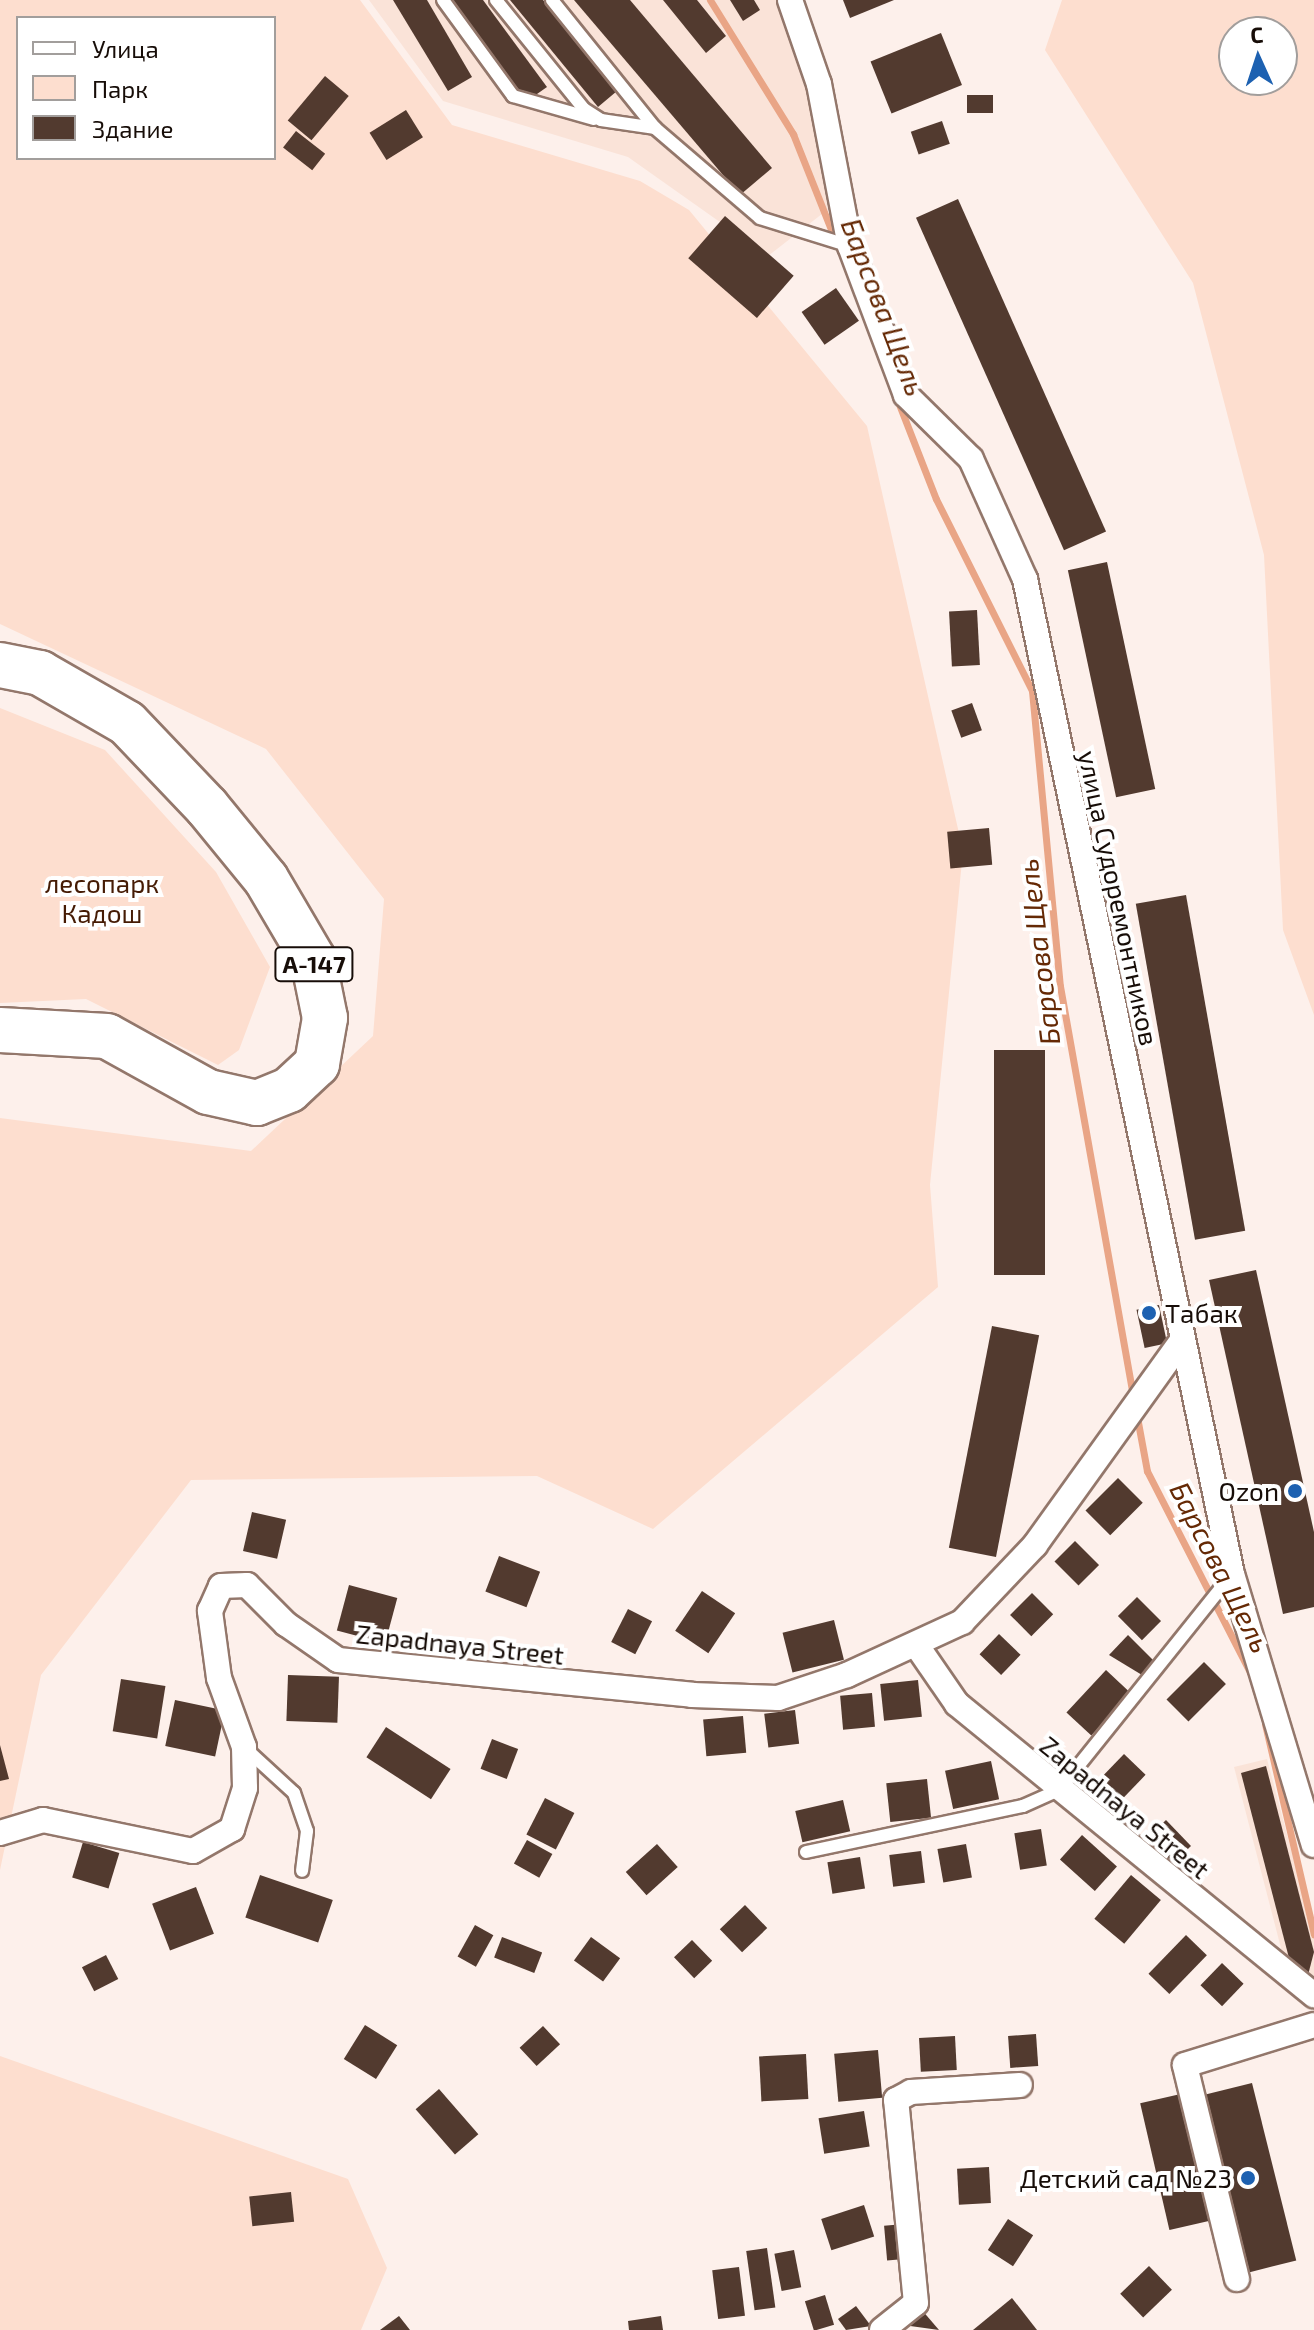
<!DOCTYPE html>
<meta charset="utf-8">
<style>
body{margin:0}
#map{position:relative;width:1314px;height:2330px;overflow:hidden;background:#fdf0eb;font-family:"Exo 2",sans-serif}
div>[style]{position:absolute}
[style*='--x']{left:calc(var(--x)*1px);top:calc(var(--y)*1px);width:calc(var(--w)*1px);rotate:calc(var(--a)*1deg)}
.built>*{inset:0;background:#fae3d8}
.green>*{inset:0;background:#fddecf}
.stream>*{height:7px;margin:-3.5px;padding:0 3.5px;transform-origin:3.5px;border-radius:3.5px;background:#e9a586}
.building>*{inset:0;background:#523a2f;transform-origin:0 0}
.roads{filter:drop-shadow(2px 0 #93776b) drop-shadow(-2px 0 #93776b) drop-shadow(0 2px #93776b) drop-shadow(0 -2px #93776b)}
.lane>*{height:12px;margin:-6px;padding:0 6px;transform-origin:6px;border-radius:6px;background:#fff}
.street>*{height:24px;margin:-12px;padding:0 12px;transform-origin:12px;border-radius:12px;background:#fff}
.highway>*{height:44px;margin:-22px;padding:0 22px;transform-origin:22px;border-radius:22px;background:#fff}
.dots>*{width:22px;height:22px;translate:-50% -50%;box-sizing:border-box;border:4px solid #fff;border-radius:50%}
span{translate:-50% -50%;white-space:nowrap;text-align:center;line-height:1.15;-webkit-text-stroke:8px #fff;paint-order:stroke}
.shield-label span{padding:2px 6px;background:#fff;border:2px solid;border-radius:6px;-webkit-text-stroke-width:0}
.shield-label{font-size:24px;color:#170d08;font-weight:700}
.park-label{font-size:26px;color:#451b04}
.street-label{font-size:26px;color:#170d08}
.poi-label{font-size:26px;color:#170d08}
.left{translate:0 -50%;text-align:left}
.right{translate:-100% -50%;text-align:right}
.water-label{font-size:28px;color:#652905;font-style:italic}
.legend{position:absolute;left:16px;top:16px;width:260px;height:144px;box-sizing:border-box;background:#fff;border:2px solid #a29e9c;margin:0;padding:10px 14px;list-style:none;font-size:24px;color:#170d08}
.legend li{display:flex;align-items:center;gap:16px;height:40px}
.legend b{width:40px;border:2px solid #a29e9c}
.north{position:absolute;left:1218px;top:16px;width:80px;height:80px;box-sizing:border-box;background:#fff;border:2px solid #a29e9c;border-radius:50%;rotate:357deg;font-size:22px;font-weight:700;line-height:32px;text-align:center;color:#170d08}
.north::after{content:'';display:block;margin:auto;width:28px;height:36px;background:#1d61b1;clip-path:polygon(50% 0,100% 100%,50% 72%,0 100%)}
</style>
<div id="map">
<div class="built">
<div style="clip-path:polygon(369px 0,787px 0,845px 196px,768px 256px,628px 157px,443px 101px)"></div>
<div style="clip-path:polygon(1267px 1759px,1314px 1936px,1314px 1980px,1283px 1956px,1234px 1767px)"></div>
</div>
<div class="green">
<div style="clip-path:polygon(evenodd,0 0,360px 0,452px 125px,640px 181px,689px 210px,867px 426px,963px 851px,930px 1185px,938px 1287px,653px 1529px,537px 1476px,191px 1480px,41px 1675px,0 1870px,0 1118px,251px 1151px,373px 1036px,384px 899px,266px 749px,0 624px,0 0,18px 18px,274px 18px,274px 158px,18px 158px,18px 18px)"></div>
<div style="clip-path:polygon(evenodd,1062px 0,1314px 0,1314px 1015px,1283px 930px,1264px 555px,1193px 283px,1045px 50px,1062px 0,1282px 32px,1282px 80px,1234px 80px,1234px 32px,1282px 32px)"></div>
<div style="clip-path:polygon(0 708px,105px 750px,216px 872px,270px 967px,239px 1050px,218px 1065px,86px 999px,0 1003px)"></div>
<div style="clip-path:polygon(0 2056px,348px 2179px,387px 2268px,361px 2330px,0 2330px)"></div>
</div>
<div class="stream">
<div style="--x:710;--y:0;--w:158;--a:58.2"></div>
<div style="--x:793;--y:134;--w:116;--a:68.3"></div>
<div style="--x:897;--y:399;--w:107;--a:68.7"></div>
<div style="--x:936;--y:499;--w:215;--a:63.4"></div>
<div style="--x:1032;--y:691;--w:296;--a:84.6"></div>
<div style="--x:1060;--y:986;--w:417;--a:79.9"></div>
<div style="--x:1137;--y:1417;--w:55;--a:79.5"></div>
<div style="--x:1147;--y:1471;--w:228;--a:62.9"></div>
<div style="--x:1265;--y:1724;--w:216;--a:76.9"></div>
</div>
<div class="building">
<div style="clip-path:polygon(393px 0,427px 0,472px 77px,448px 91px)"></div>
<div style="clip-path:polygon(451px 0,483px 0,547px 87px,527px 101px)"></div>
<div style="clip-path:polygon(510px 0,543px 0,617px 91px,598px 107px)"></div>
<div style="clip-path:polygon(574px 0,630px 0,772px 168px,740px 195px)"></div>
<div style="clip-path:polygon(663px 0,697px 0,726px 36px,706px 53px)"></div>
<div style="clip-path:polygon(730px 0,754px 0,760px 10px,743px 21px)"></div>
<div style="clip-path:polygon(843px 0,894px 0,850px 18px)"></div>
<div style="left:941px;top:33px;width:56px;height:76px;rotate:68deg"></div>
<div style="left:325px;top:76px;width:31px;height:58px;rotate:40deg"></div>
<div style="left:967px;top:95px;width:26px;height:18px"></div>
<div style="left:406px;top:110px;width:32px;height:43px;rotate:58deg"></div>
<div style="left:942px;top:121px;width:24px;height:33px;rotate:71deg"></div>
<div style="left:296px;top:131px;width:37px;height:21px;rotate:38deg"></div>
<div style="left:958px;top:199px;width:364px;height:46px;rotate:66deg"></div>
<div style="left:725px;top:216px;width:91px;height:56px;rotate:41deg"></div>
<div style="left:836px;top:288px;width:40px;height:42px;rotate:55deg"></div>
<div style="left:1107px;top:562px;width:232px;height:40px;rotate:78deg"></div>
<div style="left:977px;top:610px;width:55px;height:28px;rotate:87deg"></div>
<div style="left:972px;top:703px;width:29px;height:22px;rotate:70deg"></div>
<div style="left:989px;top:828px;width:37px;height:42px;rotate:85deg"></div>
<div style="left:1186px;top:895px;width:341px;height:51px;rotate:80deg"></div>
<div style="left:994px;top:1050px;width:51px;height:225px"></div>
<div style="clip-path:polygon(1256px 1270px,1314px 1532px,1314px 1607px,1283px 1614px,1209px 1280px)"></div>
<div style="left:1159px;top:1305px;width:39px;height:23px;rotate:78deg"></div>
<div style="left:992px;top:1326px;width:48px;height:226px;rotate:11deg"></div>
<div style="left:1118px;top:1478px;width:35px;height:46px;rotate:45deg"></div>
<div style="left:252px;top:1512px;width:35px;height:40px;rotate:13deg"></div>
<div style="left:1075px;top:1541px;width:34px;height:29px;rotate:45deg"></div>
<div style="left:499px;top:1556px;width:44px;height:38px;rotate:21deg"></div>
<div style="left:349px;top:1585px;width:50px;height:47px;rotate:15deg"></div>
<div style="left:702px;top:1591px;width:40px;height:48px;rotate:34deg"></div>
<div style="left:1032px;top:1593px;width:30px;height:31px;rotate:45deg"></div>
<div style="left:1137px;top:1597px;width:34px;height:27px;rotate:45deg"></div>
<div style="left:628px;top:1609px;width:27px;height:37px;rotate:27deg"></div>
<div style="left:834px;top:1620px;width:41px;height:53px;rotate:76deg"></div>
<div style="left:999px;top:1634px;width:30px;height:28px;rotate:44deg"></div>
<div style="clip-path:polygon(1128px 1635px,1155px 1662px,1142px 1675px,1109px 1655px)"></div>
<div style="left:1204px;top:1662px;width:31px;height:53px;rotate:45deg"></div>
<div style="left:1106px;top:1670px;width:34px;height:58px;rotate:43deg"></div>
<div style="left:288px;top:1675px;width:51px;height:46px;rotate:2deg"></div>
<div style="left:121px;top:1679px;width:45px;height:53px;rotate:9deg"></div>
<div style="left:918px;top:1680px;width:37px;height:38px;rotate:84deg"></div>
<div style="left:872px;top:1693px;width:34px;height:32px;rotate:85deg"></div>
<div style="left:175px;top:1700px;width:51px;height:47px;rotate:12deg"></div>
<div style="left:795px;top:1710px;width:34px;height:31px;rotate:83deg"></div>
<div style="left:743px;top:1716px;width:37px;height:40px;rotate:85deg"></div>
<div style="left:386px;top:1727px;width:77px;height:36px;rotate:33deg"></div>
<div style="left:492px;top:1739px;width:28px;height:32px;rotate:21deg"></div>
<div style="clip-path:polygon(0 1745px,9px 1779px,0 1781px)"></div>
<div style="left:1124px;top:1754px;width:30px;height:47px;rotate:44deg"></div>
<div style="left:991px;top:1761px;width:39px;height:47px;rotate:78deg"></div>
<div style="clip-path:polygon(1266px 1766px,1314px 1952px,1308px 1975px,1289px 1958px,1241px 1773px)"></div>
<div style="left:927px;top:1779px;width:39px;height:41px;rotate:84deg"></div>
<div style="left:545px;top:1798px;width:33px;height:41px;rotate:27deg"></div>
<div style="left:843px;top:1800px;width:32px;height:49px;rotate:77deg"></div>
<div style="left:1166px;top:1820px;width:36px;height:28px;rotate:46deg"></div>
<div style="left:1041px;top:1829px;width:37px;height:27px;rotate:81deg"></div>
<div style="left:1082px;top:1835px;width:47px;height:33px;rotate:42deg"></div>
<div style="left:527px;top:1840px;width:29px;height:27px;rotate:29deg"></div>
<div style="left:83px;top:1842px;width:38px;height:37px;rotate:17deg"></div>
<div style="left:657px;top:1844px;width:31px;height:42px;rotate:48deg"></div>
<div style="left:966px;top:1844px;width:34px;height:29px;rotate:80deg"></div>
<div style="left:921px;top:1851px;width:32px;height:32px;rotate:83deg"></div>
<div style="left:860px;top:1857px;width:32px;height:33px;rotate:81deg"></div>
<div style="left:260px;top:1875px;width:77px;height:45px;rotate:19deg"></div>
<div style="left:1131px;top:1875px;width:39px;height:57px;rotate:40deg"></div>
<div style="left:196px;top:1887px;width:50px;height:47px;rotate:69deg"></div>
<div style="left:745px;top:1905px;width:32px;height:35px;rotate:46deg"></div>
<div style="left:475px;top:1925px;width:21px;height:36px;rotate:29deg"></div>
<div style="left:1186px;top:1935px;width:29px;height:54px;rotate:44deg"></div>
<div style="left:502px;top:1937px;width:43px;height:22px;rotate:21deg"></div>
<div style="left:591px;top:1937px;width:36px;height:29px;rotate:36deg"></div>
<div style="left:692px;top:1940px;width:29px;height:25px;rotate:46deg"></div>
<div style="left:106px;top:1955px;width:27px;height:27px;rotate:63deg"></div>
<div style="left:1222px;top:1963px;width:30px;height:31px;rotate:44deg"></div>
<div style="left:365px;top:2025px;width:38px;height:40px;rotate:32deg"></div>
<div style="left:543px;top:2026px;width:25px;height:32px;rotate:47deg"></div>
<div style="left:1036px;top:2034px;width:32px;height:28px;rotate:86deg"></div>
<div style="left:955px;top:2036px;width:34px;height:36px;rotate:87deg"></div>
<div style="left:878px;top:2050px;width:48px;height:44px;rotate:85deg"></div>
<div style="left:806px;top:2054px;width:45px;height:47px;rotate:87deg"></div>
<div style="left:1252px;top:2083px;width:183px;height:51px;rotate:76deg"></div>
<div style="left:439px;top:2089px;width:60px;height:31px;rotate:49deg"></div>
<div style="left:1185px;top:2093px;width:130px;height:46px;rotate:77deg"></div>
<div style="left:864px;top:2111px;width:36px;height:46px;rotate:81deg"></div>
<div style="left:989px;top:2167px;width:36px;height:32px;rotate:87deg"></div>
<div style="left:291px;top:2192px;width:30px;height:42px;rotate:84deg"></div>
<div style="left:864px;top:2205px;width:33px;height:45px;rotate:72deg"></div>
<div style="left:1008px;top:2219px;width:30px;height:37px;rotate:33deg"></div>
<div style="left:904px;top:2224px;width:35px;height:20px;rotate:85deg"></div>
<div style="left:767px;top:2248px;width:60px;height:21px;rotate:82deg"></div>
<div style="left:794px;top:2250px;width:38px;height:20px;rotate:79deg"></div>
<div style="left:1149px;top:2266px;width:33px;height:40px;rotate:46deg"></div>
<div style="left:739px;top:2267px;width:49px;height:27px;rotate:83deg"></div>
<div style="left:825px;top:2295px;width:31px;height:21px;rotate:73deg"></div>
<div style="clip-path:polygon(1012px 2298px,1037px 2330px,973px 2330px)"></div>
<div style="clip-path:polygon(856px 2306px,871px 2326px,846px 2330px,838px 2319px)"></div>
<div style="clip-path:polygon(921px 2309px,939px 2330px,903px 2325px)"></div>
<div style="clip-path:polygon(399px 2316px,410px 2330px,380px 2330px)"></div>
<div style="clip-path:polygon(661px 2316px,663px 2330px,629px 2330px,628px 2321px)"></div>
</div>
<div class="roads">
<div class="lane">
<div style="--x:443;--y:0;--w:119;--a:53.9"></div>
<div style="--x:513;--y:96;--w:84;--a:15.9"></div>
<div style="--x:496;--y:0;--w:140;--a:51.1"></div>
<div style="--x:584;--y:109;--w:20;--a:33"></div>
<div style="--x:601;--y:120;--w:55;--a:8.4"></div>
<div style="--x:552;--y:0;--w:164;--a:51.2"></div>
<div style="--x:655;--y:128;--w:138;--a:40.6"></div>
<div style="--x:760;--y:218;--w:94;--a:17.3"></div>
<div style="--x:246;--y:1749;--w:65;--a:42.5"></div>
<div style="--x:294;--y:1793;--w:40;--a:71.1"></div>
<div style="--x:307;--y:1831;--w:40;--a:97.1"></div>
<div style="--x:806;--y:1852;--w:222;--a:-12"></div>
<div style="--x:1023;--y:1806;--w:39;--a:-24"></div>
<div style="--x:1059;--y:1790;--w:277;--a:-51.3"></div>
</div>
<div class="street">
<div style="--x:790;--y:0;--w:89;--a:71"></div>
<div style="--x:819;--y:84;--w:165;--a:79.2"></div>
<div style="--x:850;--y:246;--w:159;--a:69.4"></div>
<div style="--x:906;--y:395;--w:91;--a:44.6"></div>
<div style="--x:971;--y:459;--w:132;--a:65.8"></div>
<div style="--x:1025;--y:579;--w:1016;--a:78.25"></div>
<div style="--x:1232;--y:1574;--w:283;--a:73.2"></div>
<div style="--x:917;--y:1646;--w:70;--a:55.4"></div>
<div style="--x:957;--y:1704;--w:461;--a:39.2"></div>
<div style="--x:0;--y:1833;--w:45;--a:-16.8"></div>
<div style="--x:43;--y:1820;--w:153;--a:11.7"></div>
<div style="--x:193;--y:1851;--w:45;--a:-29.4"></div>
<div style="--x:232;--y:1829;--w:43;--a:-72.4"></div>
<div style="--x:245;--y:1788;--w:41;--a:-91.4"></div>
<div style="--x:244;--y:1747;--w:73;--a:-109.9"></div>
<div style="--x:219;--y:1678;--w:68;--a:-97.7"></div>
<div style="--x:210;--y:1611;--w:27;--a:-66"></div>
<div style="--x:221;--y:1586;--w:26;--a:-2"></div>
<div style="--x:247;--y:1585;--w:55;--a:45"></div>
<div style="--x:286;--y:1624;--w:63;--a:34.7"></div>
<div style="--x:338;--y:1660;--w:356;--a:5.6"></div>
<div style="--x:692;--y:1695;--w:86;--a:2"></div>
<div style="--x:778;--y:1698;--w:73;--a:-18.4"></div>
<div style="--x:847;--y:1675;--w:127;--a:-24.7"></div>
<div style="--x:962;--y:1622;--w:106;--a:-46.5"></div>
<div style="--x:1035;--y:1545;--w:250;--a:-54.3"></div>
<div style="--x:1237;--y:2279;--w:220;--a:-103.7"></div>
<div style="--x:1185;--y:2065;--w:135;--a:-17.2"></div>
<div style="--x:882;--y:2330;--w:43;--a:-38.5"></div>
<div style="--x:916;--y:2303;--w:204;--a:-95.6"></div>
<div style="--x:896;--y:2100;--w:17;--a:-28"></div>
<div style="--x:911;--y:2092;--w:109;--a:-3.7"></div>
</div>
<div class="highway">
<div style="--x:0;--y:665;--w:41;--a:11.3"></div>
<div style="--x:40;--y:673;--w:100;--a:29.9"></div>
<div style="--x:127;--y:723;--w:116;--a:46.4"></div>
<div style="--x:207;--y:807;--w:93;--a:50.7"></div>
<div style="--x:266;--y:879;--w:93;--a:59.6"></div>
<div style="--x:313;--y:959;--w:60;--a:78.5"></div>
<div style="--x:325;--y:1018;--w:47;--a:99.9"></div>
<div style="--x:317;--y:1064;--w:38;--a:137"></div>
<div style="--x:289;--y:1090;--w:35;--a:158"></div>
<div style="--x:257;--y:1103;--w:50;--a:-167.3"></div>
<div style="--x:208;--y:1092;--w:115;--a:-151"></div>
<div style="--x:107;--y:1036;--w:107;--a:-176.8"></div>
</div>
</div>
<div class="dots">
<div style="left:1149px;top:1313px;background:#1d61b1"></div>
<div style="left:1295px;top:1491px;background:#1d61b1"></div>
<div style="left:1248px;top:2178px;background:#1d61b1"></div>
</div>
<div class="shield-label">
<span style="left:314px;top:964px">А-147</span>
</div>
<div class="park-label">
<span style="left:102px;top:898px">лесопарк<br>Кадош</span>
</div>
<div class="street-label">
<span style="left:1119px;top:898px;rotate:78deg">улица Судоремонтников</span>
<span style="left:460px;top:1644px;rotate:6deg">Zapadnaya Street</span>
<span style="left:1125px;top:1807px;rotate:39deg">Zapadnaya Street</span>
</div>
<div class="poi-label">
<span class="left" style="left:1165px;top:1313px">Табак</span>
<span class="right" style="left:1279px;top:1491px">Ozon</span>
<span class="right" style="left:1232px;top:2178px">Детский сад №23</span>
</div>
<div class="water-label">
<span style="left:884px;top:307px;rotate:69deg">Барсова Щель</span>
<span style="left:1038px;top:952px;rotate:-97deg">Барсова Щель</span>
<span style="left:1221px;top:1567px;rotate:63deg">Барсова Щель</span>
</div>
<ul class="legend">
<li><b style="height:10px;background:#fff"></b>Улица</li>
<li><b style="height:22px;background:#fddecf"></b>Парк</li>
<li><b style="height:22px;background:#523a2f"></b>Здание</li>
</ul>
<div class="north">С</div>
</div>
